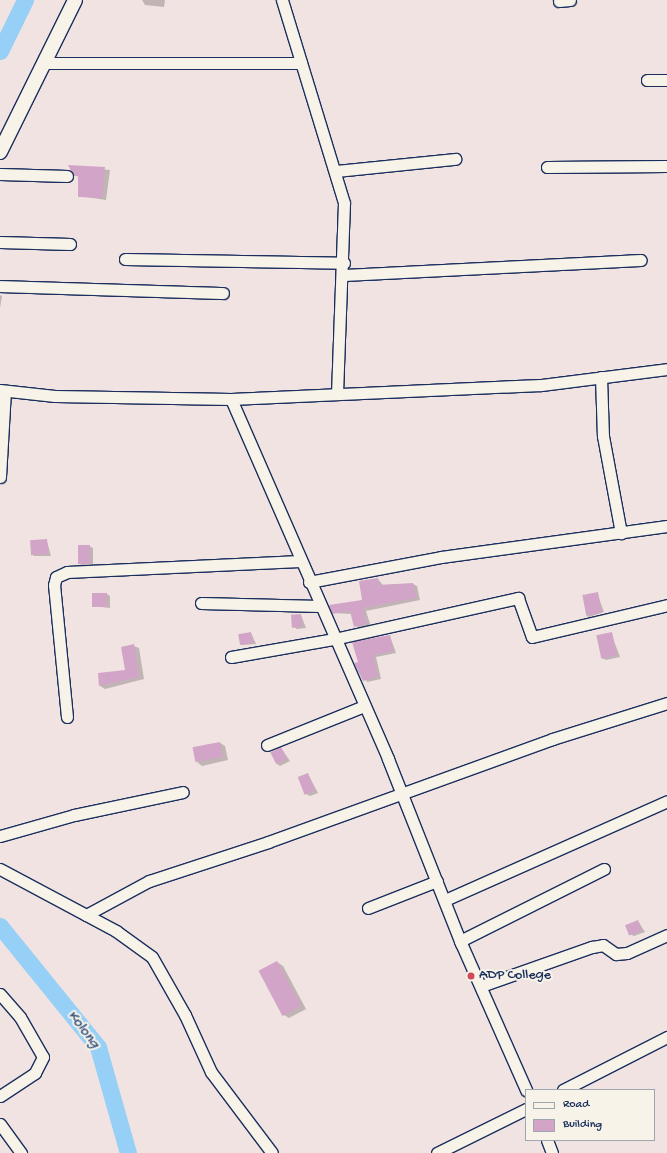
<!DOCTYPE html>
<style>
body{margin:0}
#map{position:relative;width:667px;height:1153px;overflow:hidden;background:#f0e3e1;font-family:"Gochi Hand",sans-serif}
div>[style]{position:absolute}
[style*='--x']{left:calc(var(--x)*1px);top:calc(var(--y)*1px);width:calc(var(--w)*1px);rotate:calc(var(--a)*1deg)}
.shadow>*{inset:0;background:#0003}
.river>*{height:17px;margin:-8.5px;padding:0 8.5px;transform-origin:8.5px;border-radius:8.5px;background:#97d0f7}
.building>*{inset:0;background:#d2a4c7;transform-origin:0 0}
.roads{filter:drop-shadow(1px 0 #1b2f5e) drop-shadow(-1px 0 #1b2f5e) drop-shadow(0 1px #1b2f5e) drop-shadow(0 -1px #1b2f5e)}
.minor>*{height:11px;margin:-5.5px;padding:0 5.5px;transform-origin:5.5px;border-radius:5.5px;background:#f7f3e8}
.tertiary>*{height:14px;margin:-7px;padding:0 7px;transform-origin:7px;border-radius:7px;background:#f7f3e8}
.dots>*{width:11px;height:11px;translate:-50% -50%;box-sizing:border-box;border:2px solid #f7f3e8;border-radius:50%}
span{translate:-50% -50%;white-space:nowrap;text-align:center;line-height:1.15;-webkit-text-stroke:4px #f7f3e8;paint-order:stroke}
.poi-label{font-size:14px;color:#1b2f5e}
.left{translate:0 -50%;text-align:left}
.water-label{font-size:15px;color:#3a5784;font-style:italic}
.legend{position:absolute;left:525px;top:1089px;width:130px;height:52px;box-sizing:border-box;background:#f7f3e8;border:1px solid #9fa5b1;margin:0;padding:5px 7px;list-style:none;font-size:12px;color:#1b2f5e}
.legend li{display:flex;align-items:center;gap:8px;height:20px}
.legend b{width:20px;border:1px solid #9fa5b1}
</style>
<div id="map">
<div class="shadow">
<div style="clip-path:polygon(142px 0,165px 0,164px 7px,145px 5px)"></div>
<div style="clip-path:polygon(69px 166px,110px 170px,106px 200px,79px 196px,79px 178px)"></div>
<div style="clip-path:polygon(0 295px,2px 296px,0 308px)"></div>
<div style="clip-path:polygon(47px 541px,51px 556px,33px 556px)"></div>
<div style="clip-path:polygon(89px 546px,93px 548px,93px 565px,83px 566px,80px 564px)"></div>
<div style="clip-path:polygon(378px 579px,383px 585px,413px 584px,417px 586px,420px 600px,366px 611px,371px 627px,359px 629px,351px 614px,333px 613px,363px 601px,360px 582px)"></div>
<div style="clip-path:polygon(597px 593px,604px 612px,589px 617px,587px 616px)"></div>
<div style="clip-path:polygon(107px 594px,110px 596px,110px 608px,93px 606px)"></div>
<div style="clip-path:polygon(301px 615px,306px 628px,297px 629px,294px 627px)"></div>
<div style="clip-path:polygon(251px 633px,256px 644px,241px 645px)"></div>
<div style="clip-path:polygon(611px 633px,620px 657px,606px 660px,602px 658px)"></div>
<div style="clip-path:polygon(390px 636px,396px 653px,376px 657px,381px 679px,367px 682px,359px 662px)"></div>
<div style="clip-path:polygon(134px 646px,139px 648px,144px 679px,105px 689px,100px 686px,126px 671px,122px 648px)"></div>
<div style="clip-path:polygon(220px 743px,225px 746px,228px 760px,202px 766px,197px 762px)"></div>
<div style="clip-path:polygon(281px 748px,290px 761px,280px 766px,277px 764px)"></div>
<div style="clip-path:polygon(308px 774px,318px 793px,310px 796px,306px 794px)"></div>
<div style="clip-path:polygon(638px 921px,645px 932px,634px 936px,630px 934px)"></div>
<div style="clip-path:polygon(277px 962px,283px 966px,306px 1009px,289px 1018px,284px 1015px)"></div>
</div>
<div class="river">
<div style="--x:0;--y:51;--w:57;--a:-63.9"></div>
<div style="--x:0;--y:926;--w:156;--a:51"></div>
<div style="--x:98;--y:1047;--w:110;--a:74.2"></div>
</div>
<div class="building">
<div style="clip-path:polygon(68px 165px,105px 167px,102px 198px,78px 197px,78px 176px,74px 176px)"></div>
<div style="left:47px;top:539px;width:15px;height:17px;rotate:86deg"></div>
<div style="left:78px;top:545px;width:12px;height:19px"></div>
<div style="clip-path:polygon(378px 578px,379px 585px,413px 583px,416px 598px,363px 608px,367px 624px,354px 627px,350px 611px,332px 614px,329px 605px,362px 600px,359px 581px)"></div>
<div style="left:598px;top:592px;width:21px;height:16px;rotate:79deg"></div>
<div style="left:92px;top:593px;width:15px;height:14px"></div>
<div style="left:301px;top:614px;width:13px;height:10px;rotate:86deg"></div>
<div style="left:251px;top:632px;width:11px;height:13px;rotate:80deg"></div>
<div style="left:612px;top:632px;width:24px;height:16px;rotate:78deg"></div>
<div style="clip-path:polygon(390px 635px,393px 651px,373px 655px,378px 677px,363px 681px,354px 663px,358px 662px,352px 642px)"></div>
<div style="clip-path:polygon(134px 644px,139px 677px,99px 686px,98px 673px,125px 670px,121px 647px)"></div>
<div style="left:220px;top:742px;width:15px;height:28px;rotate:79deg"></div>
<div style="left:281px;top:747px;width:13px;height:12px;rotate:63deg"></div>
<div style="left:308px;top:773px;width:19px;height:11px;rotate:69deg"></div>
<div style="left:638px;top:920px;width:11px;height:14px;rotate:68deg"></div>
<div style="left:277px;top:961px;width:51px;height:21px;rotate:62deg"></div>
</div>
<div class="roads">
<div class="minor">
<div style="--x:282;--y:0;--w:212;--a:73"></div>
<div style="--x:344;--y:203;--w:191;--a:92.1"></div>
<div style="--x:559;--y:1;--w:11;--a:-5"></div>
<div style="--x:45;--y:63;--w:256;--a:0"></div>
<div style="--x:647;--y:80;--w:20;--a:0"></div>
<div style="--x:547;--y:167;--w:120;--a:-0.5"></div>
<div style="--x:336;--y:171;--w:120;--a:-5.8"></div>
<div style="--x:0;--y:174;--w:67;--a:1.7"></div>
<div style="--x:0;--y:242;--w:70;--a:1.6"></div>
<div style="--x:125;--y:259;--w:219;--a:1"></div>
<div style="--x:344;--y:275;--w:297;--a:-2.9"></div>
<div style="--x:0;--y:286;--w:223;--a:1.8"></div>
<div style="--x:601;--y:377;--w:59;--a:88.1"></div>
<div style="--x:603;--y:436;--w:99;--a:79.5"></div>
<div style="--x:0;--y:390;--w:55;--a:6.2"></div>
<div style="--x:55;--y:396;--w:176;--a:1"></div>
<div style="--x:231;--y:399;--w:310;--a:-2.6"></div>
<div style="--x:541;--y:385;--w:127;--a:-7.2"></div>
<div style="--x:231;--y:399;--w:393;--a:66.4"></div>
<div style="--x:388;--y:759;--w:198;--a:68.4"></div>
<div style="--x:461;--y:943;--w:161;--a:66.1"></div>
<div style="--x:0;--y:477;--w:86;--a:-86.7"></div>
<div style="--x:309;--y:582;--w:134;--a:-10.7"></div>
<div style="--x:441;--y:557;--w:228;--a:-7.8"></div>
<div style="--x:201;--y:603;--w:119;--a:1.4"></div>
<div style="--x:231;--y:657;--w:105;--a:-9.9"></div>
<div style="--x:334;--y:639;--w:189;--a:-12.6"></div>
<div style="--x:518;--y:598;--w:41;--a:70.3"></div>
<div style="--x:532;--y:637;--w:139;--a:-13.3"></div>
<div style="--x:67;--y:717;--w:133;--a:-95.6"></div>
<div style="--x:54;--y:585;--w:8;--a:-76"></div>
<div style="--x:56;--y:577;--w:12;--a:-24"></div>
<div style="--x:67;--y:572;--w:233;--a:-2.7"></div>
<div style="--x:267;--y:745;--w:105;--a:-21.9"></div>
<div style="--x:0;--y:836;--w:77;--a:-15.8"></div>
<div style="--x:74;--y:815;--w:111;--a:-11.9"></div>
<div style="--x:0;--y:869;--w:132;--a:28.1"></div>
<div style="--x:116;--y:931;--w:44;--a:35.8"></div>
<div style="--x:152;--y:957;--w:67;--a:60.4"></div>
<div style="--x:185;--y:1015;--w:63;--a:65.5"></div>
<div style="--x:211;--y:1072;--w:101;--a:53"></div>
<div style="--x:445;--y:900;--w:243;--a:-24"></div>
<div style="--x:368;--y:908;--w:74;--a:-21.4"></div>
<div style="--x:86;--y:915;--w:72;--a:-28.4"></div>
<div style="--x:149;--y:881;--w:125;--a:-18.1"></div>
<div style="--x:268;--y:842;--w:302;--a:-19.9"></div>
<div style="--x:552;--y:739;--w:121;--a:-17.4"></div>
<div style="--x:460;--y:941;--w:161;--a:-26.6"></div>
<div style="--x:481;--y:986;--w:118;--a:-19.4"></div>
<div style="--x:592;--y:947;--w:11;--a:-10"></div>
<div style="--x:603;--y:945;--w:16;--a:35"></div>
<div style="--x:616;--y:954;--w:11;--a:-5"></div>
<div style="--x:627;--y:953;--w:44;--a:-24.2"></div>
<div style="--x:0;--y:994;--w:30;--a:49"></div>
<div style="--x:20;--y:1017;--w:46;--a:60.1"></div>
<div style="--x:43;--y:1057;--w:18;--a:117"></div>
<div style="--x:35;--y:1073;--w:42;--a:146.7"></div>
<div style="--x:563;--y:1090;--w:117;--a:-27"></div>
<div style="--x:0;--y:1124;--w:36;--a:54"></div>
<div style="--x:547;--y:1140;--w:14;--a:69"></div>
<div style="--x:437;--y:1153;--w:99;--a:-26.3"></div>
</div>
<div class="tertiary">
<div style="--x:0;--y:152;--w:169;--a:-63.7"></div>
</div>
</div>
<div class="dots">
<div style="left:471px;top:976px;background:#d1495b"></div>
</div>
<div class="poi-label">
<span class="left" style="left:479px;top:976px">ADP College</span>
</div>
<div class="water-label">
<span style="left:83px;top:1030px;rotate:53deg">Kolong</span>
</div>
<ul class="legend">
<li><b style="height:5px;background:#f7f3e8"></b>Road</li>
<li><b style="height:11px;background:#d2a4c7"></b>Building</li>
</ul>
</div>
